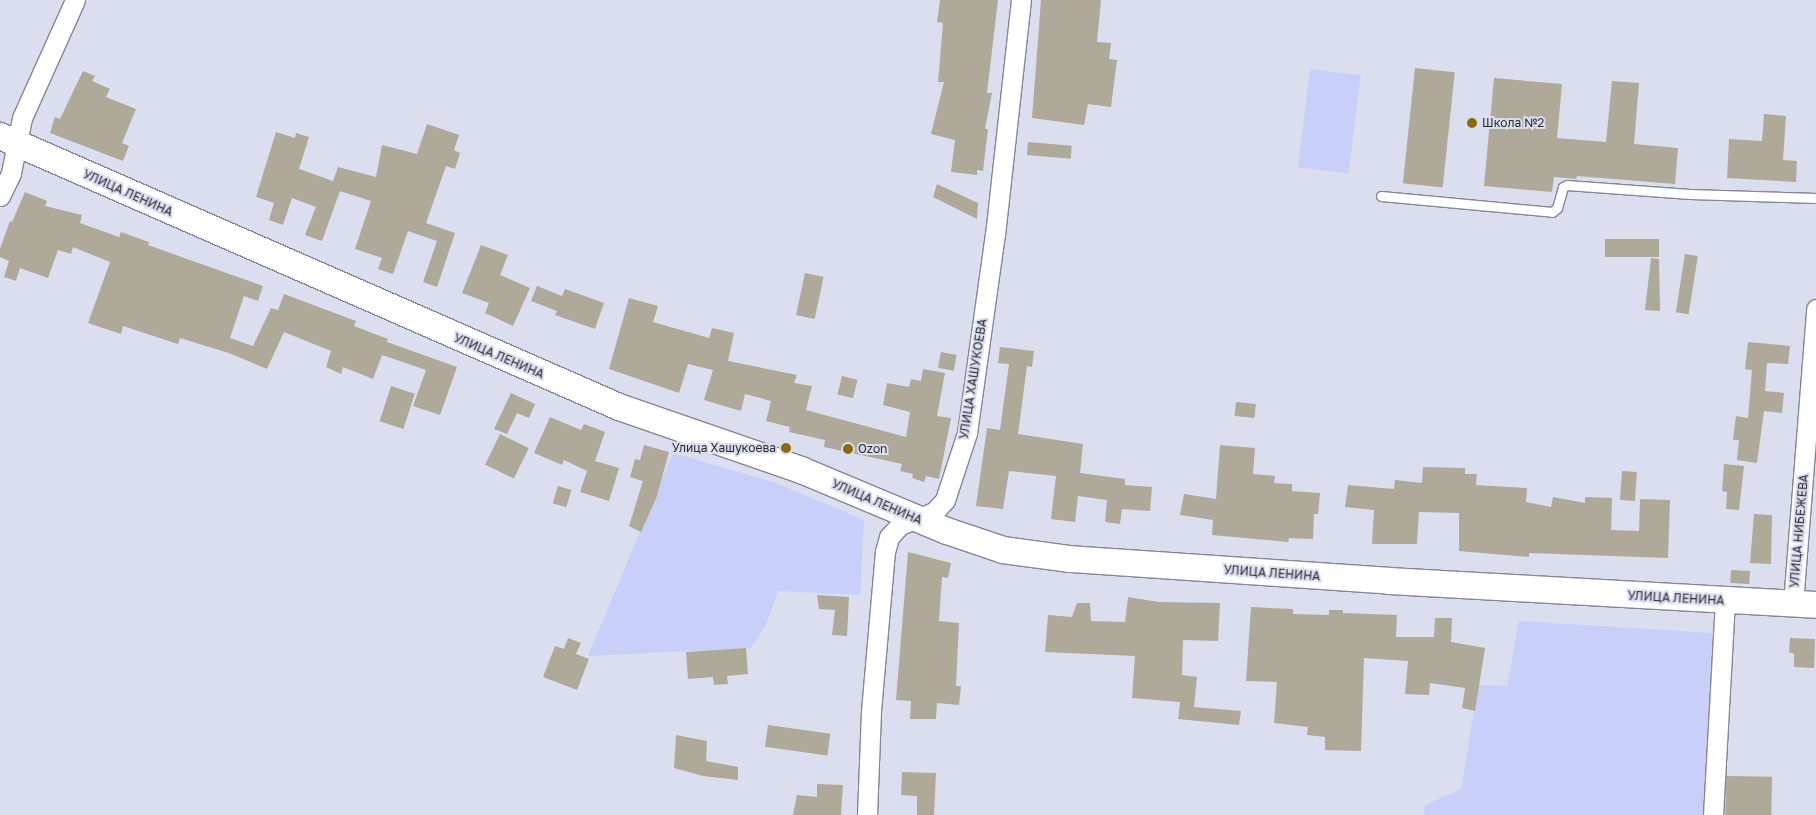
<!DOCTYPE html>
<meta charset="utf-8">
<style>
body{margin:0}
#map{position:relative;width:1816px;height:815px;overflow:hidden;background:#dbdeee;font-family:"Golos Text",sans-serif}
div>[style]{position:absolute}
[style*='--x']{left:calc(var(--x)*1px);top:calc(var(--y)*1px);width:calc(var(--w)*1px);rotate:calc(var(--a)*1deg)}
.green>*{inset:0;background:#c8cff8;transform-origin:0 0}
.building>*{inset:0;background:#afa99a;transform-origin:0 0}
.roads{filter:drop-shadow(1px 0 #838695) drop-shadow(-1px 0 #838695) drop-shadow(0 1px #838695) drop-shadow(0 -1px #838695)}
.lane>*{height:9px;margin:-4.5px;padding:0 4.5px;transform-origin:4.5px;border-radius:4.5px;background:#fff}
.street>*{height:19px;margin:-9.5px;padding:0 9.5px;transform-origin:9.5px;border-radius:9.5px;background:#fff}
.secondary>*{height:26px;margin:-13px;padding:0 13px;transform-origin:13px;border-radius:13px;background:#fff}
.dots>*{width:14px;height:14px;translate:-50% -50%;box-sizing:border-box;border:2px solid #dbdeee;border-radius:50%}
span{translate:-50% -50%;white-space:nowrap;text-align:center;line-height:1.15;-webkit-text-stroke:4px #dbdeee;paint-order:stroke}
.poi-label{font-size:12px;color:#2b2c32}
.left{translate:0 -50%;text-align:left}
.right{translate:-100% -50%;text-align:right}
.street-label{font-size:12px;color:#2b2c32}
</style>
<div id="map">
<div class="green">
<div style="left:1310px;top:69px;width:51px;height:99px;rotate:7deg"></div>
<div style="clip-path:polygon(673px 453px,776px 483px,864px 520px,860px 595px,778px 591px,766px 625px,751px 648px,588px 656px)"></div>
<div style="clip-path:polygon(1519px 621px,1713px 633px,1704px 815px,1424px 815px,1425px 805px,1461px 789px,1478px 685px,1507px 686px)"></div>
</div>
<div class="building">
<div style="clip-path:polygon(940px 0,998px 0,987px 93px,992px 93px,985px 129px,988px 129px,983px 171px,977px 170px,977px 175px,951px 172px,955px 140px,931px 134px,944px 82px,938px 82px,943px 23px,937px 22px)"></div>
<div style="clip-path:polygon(1041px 0,1101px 0,1097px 42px,1111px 43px,1109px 59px,1117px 60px,1112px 99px,1111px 107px,1088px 104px,1084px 125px,1032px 118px)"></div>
<div style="left:1415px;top:68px;width:40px;height:116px;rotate:6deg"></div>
<div style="clip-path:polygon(83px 71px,95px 76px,92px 81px,110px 89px,106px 97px,136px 109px,122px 143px,129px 146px,123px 161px,50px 133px,55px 117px,60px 119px)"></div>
<div style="clip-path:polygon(1494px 78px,1562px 84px,1557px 138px,1606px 142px,1612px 81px,1639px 83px,1634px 144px,1678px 148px,1675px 184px,1577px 176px,1576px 179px,1554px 177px,1552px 192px,1484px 186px)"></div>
<div style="clip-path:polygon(1764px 114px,1786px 116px,1783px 160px,1797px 161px,1796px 182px,1727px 178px,1729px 139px,1762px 141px)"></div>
<div style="clip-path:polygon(427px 124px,459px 135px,454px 150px,460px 153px,455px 169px,446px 166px,426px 223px,455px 233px,437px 287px,423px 282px,437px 241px,408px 231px,393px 274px,378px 269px,382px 258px,355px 249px,371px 201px,340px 191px,322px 241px,305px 235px,316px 207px,292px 198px,283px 225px,269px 220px,274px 203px,256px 197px,276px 132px,295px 138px,296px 133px,309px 137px,299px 169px,333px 181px,338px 167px,376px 177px,382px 145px,417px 154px)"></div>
<div style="left:1028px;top:142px;width:44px;height:13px;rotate:5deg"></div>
<div style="clip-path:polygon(937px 184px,978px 203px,977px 219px,933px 197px)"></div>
<div style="clip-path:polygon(25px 192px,47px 201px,45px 206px,82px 215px,80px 223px,119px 237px,121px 232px,149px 242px,148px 245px,263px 286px,258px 301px,244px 296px,230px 338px,253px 346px,271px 308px,278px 310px,284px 294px,356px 321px,354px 326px,388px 339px,387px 342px,457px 367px,440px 415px,413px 406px,426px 370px,382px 355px,373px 379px,343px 367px,341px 374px,326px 367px,331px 351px,284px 332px,267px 369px,229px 353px,180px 338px,178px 344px,123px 326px,121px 334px,88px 323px,110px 262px,73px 247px,71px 254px,58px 250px,48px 278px,20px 268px,16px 281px,4px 277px,9px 261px,0 257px,0 249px,10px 221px,12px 222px)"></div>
<div style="left:1605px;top:239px;width:54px;height:18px"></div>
<div style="clip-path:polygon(481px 245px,508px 255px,500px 275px,530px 288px,513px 326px,485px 313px,489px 303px,462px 293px)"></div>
<div style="left:1685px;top:254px;width:13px;height:59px;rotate:9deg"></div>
<div style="clip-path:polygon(1651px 258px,1659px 259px,1660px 311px,1645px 310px)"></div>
<div style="left:805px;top:273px;width:19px;height:43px;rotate:12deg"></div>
<div style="clip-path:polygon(537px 286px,562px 296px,565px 289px,604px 303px,595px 329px,555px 315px,557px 311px,531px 301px)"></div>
<div style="clip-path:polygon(629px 298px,658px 306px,653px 322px,709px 338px,712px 328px,734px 333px,728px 361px,797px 375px,794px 383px,812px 386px,806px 410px,906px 437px,910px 412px,883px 405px,887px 383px,909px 387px,911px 379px,921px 381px,923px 369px,945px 373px,937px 416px,951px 418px,939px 479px,926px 476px,924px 482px,912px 478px,913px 474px,900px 471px,902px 464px,824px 447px,825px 440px,789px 432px,790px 427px,766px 421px,771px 401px,745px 394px,741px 411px,704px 400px,713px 370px,688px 364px,679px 393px,609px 369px)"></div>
<div style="clip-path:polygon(1748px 342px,1790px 346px,1788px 364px,1767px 363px,1765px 391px,1784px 393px,1782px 413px,1764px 411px,1757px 463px,1737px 460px,1739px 440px,1733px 440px,1736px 416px,1748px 418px,1752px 370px,1745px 369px)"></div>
<div style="clip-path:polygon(1000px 347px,1034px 351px,1032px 367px,1027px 366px,1018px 434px,1083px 444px,1080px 473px,1125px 479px,1125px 485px,1152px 487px,1150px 511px,1122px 509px,1120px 524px,1105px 522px,1107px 500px,1078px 496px,1075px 522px,1051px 519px,1056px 476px,1009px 471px,1003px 509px,976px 506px,987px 428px,1000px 430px,1009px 364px,998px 363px)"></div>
<div style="left:941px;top:352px;width:16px;height:16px;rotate:11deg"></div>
<div style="left:842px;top:376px;width:16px;height:19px;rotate:14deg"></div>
<div style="left:391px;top:386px;width:25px;height:37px;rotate:18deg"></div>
<div style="clip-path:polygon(511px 393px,535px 404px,529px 418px,517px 413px,507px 434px,494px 429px)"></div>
<div style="left:1236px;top:402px;width:20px;height:14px;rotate:6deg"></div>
<div style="clip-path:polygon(550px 417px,581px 430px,584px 424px,605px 432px,595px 461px,619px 468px,609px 501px,580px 492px,587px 471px,564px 460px,562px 465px,534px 453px)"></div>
<div style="left:500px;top:434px;width:32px;height:34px;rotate:26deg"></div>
<div style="clip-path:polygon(644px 445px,669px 452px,657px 496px,641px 532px,629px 526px,643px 481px,630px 477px,635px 459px,640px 460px)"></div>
<div style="clip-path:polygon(1220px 445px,1255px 448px,1253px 474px,1275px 476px,1274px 483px,1292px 484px,1292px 491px,1320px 493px,1318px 514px,1314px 514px,1313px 539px,1289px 538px,1288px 542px,1212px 535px,1213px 520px,1180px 515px,1184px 494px,1216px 499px)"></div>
<div style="clip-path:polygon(1724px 464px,1744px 466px,1739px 510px,1726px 509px,1727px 492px,1722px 491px)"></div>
<div style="clip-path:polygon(1423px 467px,1465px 468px,1465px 474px,1477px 474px,1476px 485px,1527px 488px,1526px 502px,1551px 507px,1553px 497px,1585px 503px,1585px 497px,1612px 498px,1611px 530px,1639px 531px,1640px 499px,1670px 500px,1668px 558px,1529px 553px,1529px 557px,1459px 551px,1459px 513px,1419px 512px,1417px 544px,1372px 544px,1374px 510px,1345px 507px,1348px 485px,1394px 489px,1395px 480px,1422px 483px)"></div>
<div style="left:1622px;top:471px;width:15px;height:29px;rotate:4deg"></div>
<div style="left:558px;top:486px;width:14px;height:18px;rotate:17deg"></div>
<div style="clip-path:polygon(1754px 514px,1772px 515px,1771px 564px,1750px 563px)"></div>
<div style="clip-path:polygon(908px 552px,951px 563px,948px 578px,942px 577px,939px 621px,959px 623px,956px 686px,961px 686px,959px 705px,937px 703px,936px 719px,910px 719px,911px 701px,896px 700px)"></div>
<div style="left:1731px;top:570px;width:19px;height:13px;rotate:3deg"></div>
<div style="clip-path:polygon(817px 595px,849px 597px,847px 636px,832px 635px,835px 610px,819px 609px)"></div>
<div style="clip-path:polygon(1128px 597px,1159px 602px,1220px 603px,1218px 641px,1183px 640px,1182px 675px,1197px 677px,1194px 707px,1241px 711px,1239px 725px,1178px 719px,1180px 702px,1132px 698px,1135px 656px,1045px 652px,1048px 615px,1072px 617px,1077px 603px,1090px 603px,1091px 621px,1125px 622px)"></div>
<div style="clip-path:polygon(1251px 607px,1293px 609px,1293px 614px,1329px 615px,1329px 610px,1343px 610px,1343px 613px,1397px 615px,1396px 637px,1434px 637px,1435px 618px,1452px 618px,1451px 642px,1485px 648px,1475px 711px,1462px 708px,1465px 688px,1430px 683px,1429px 695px,1405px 694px,1408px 661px,1364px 658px,1361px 751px,1325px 750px,1325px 737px,1307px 735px,1308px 727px,1274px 723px,1277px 682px,1246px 681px)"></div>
<div style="clip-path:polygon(568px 638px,581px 643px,576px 654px,589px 659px,577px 690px,543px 677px,555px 646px,564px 649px)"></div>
<div style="clip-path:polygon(1790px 638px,1815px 639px,1814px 668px,1794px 667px,1794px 654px,1789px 652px)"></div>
<div style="clip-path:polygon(746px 648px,748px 674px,727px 676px,728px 684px,714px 685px,713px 677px,688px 679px,686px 652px)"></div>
<div style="left:768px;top:725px;width:63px;height:22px;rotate:8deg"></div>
<div style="clip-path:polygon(676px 735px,707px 741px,706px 761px,738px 767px,738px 780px,703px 776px,674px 768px)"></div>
<div style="clip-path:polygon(902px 772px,936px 773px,934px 815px,917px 815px,917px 796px,901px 795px)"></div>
<div style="left:1726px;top:776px;width:46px;height:39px;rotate:1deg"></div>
<div style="clip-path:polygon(817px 784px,843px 785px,841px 815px,793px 815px,797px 795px,817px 797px)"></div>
</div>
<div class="roads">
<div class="lane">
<div style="--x:1381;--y:196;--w:172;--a:5.3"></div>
<div style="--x:1552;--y:212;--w:6;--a:-39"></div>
<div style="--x:1557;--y:208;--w:22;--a:-74"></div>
<div style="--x:1563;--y:187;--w:4;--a:-27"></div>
<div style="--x:1567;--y:185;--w:123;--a:4.2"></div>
<div style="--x:1690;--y:194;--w:126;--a:1.8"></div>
</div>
<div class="street">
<div style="--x:0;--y:196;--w:25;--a:-64"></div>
<div style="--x:11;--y:173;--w:56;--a:-78.7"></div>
<div style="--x:22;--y:118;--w:129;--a:-65.8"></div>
<div style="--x:1793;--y:604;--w:296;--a:-85.5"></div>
<div style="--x:867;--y:815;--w:104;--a:-87.8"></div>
<div style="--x:871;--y:711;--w:160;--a:-85"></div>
<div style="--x:885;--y:552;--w:16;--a:-75"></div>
<div style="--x:889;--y:537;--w:16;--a:-47"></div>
<div style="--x:900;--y:525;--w:36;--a:-21"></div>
<div style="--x:934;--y:512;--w:16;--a:-47"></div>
<div style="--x:945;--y:500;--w:71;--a:-71.8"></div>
<div style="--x:967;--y:433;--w:200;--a:-82"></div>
<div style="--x:995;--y:235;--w:236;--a:-83.7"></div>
<div style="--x:1713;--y:815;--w:215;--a:-86.8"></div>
</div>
<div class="secondary">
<div style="--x:0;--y:136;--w:676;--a:23.64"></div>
<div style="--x:619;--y:407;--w:193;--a:19.1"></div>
<div style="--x:801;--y:470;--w:158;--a:22.7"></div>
<div style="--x:947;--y:531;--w:59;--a:18.7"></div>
<div style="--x:1003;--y:550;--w:68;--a:7.7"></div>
<div style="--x:1070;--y:559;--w:320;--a:3.9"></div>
<div style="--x:1389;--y:581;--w:428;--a:3.2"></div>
</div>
</div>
<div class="dots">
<div style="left:1472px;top:123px;background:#8b6a0a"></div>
<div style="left:786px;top:448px;background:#8b6a0a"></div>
<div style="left:848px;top:449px;background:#8b6a0a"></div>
</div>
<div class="poi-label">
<span class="left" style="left:1482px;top:123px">Школа №2</span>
<span class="right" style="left:776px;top:448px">Улица Хашукоева</span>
<span class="left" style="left:858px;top:449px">Ozon</span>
</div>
<div class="street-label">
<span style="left:128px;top:193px;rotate:24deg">УЛИЦА ЛЕНИНА</span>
<span style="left:499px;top:356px;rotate:23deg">УЛИЦА ЛЕНИНА</span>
<span style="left:973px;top:379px;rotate:-81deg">УЛИЦА ХАШУКОЕВА</span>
<span style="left:877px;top:502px;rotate:23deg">УЛИЦА ЛЕНИНА</span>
<span style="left:1799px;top:531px;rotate:-85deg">УЛИЦА НИБЕЖЕВА</span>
<span style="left:1272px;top:573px;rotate:4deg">УЛИЦА ЛЕНИНА</span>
<span style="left:1676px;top:598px;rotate:3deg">УЛИЦА ЛЕНИНА</span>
</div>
</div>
